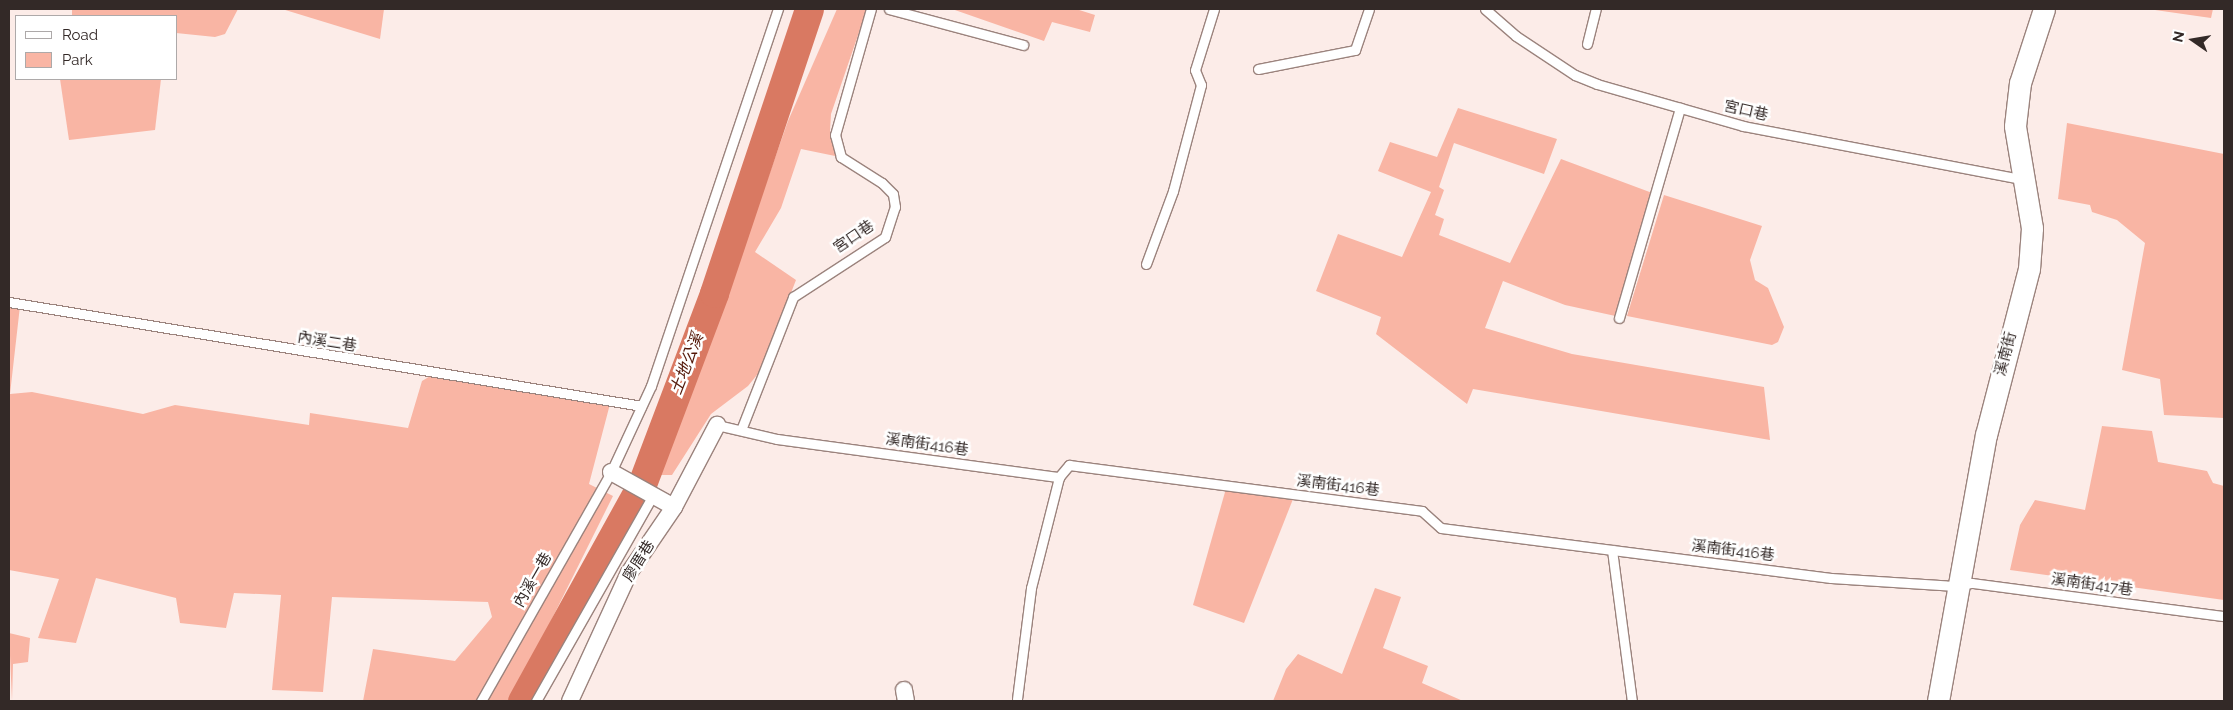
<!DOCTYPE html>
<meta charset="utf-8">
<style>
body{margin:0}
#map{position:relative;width:2233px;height:710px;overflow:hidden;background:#fcece8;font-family:Raleway,"Noto Sans TC",sans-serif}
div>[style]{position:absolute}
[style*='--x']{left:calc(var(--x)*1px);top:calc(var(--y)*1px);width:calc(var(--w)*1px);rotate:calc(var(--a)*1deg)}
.green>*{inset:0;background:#f9b5a4}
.river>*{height:29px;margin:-14.5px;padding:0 14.5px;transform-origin:14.5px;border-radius:14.5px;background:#d97962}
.roads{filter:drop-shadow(1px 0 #9b837d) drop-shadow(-1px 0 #9b837d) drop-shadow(0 1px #9b837d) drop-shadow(0 -1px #9b837d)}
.service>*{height:9px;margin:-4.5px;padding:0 4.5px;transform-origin:4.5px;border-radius:4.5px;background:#fff}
.minor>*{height:16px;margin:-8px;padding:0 8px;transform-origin:8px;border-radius:8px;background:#fff}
.tertiary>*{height:21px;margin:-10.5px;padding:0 10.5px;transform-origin:10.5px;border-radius:10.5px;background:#fff}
span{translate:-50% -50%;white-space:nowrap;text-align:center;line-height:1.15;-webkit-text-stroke:5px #fff;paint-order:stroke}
.street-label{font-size:15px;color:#332927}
.water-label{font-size:16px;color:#531708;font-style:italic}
.frame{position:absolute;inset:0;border:10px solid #332927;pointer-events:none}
.legend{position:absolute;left:15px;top:15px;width:162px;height:65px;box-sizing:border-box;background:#fff;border:1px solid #ada9a9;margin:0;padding:6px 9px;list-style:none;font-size:15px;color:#332927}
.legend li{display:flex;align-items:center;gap:10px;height:25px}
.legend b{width:25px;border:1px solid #ada9a9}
.north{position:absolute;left:2168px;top:15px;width:50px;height:50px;-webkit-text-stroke:4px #fff;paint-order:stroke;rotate:283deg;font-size:14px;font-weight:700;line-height:20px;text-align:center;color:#332927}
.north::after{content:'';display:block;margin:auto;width:18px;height:22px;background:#332927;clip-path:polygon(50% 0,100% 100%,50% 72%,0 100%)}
</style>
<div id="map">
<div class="green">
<div style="clip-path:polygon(72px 9px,238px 9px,225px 34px,215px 37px,176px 33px,176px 16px,72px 16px)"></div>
<div style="clip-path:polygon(282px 9px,384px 9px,380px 39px)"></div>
<div style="clip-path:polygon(837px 9px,867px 9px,831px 114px,830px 131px,840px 157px,801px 149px,781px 208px,755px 252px,796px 280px,761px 370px,748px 386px,711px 414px,672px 475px,656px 475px,697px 379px,788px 121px)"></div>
<div style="clip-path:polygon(952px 9px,1076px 9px,1095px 15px,1090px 32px,1052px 22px,1044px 41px)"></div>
<div style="clip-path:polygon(2148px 9px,2213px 9px,2211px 18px)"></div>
<div style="clip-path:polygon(60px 79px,161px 79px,155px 130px,69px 140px)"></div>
<div style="clip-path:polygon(1458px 108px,1557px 139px,1544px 174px,1454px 143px,1439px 187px,1444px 190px,1435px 215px,1444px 219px,1439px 235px,1510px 263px,1561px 159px,1655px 194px,1620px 317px,1565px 305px,1503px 281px,1485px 328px,1572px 354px,1764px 387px,1770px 440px,1473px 389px,1467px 404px,1376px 334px,1381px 317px,1316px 291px,1338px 234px,1402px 257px,1431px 192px,1378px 171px,1390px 142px,1437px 157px)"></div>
<div style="clip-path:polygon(2067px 123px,2224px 154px,2224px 418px,2164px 415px,2160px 379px,2122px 370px,2145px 243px,2117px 220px,2092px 212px,2090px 205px,2058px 199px)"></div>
<div style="clip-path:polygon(1664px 195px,1762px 226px,1750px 260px,1755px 280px,1768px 288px,1784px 327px,1778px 342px,1772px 345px,1627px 316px)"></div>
<div style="clip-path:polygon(9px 306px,20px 306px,10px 394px,32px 392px,143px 414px,175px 405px,309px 425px,310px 413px,408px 428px,422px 381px,437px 372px,610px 404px,589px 484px,613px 496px,511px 701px,363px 701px,373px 649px,455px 661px,492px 617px,488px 602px,332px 597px,323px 692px,272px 690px,281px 595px,234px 593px,226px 628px,180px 623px,176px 598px,96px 578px,76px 643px,38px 638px,59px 579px,9px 570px)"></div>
<div style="clip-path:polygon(2102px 426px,2152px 431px,2158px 462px,2207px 471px,2213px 483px,2224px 486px,2224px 600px,2010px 570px,2020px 525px,2035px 500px,2085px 510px)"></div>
<div style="clip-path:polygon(1227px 485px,1295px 494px,1244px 623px,1193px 605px)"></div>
<div style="clip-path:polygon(1375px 588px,1401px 597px,1383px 648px,1428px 666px,1422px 683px,1463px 701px,1273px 701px,1286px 669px,1298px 654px,1342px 674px)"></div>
<div style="clip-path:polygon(9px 633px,30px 638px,28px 662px,13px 664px,12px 701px)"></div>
</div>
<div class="river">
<div style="--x:522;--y:701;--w:248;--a:-61.1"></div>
<div style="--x:642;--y:484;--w:204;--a:-69.3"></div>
<div style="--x:714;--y:293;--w:299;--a:-71.5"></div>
</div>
<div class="roads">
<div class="service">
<div style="--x:889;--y:9;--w:139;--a:15"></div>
<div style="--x:1485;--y:9;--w:41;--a:41.1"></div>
<div style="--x:1516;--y:36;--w:71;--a:33.5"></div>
<div style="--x:1575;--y:75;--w:24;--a:22"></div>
<div style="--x:1597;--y:84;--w:152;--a:16"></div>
<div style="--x:1743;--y:126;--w:287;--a:10.8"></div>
<div style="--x:1587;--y:44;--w:36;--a:-76"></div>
<div style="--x:1258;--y:69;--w:99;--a:-11.1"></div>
<div style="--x:1355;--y:50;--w:43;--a:-71.1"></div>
<div style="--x:1146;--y:264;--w:78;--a:-69.7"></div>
<div style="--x:1173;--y:191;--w:110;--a:-75.2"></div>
<div style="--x:1201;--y:85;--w:16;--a:-112"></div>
<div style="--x:1195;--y:70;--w:64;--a:-72.7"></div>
<div style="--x:9;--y:302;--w:641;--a:9.33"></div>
<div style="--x:1619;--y:318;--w:219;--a:-73.8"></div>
<div style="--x:717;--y:425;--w:62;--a:13.1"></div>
<div style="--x:777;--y:439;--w:285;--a:7.7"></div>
<div style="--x:1059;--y:477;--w:16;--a:-50"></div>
<div style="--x:1069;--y:465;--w:356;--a:7.4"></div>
<div style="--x:1422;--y:511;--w:25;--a:42"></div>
<div style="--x:1441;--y:528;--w:393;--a:7.3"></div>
<div style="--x:1831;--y:578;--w:125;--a:3.7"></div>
<div style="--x:1956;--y:586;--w:16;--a:-11"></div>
<div style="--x:1972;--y:583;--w:254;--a:7.5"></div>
<div style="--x:741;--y:430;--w:143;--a:-68.6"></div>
<div style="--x:793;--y:297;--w:110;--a:-33.1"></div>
<div style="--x:885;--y:237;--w:32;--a:-72"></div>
<div style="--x:895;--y:207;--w:13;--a:-99"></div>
<div style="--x:893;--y:194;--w:16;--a:-135"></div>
<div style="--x:882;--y:183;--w:49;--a:-147.6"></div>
<div style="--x:841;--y:157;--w:23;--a:-105"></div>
<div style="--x:835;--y:135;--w:131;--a:-74.1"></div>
<div style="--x:1612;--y:550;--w:152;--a:82.5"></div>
<div style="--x:1017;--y:699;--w:112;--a:-82.8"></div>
<div style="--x:1031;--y:588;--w:114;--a:-75.8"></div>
<div style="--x:481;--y:701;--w:263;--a:-60.4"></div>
<div style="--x:611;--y:472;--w:95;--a:-65.1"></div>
<div style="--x:651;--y:386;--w:398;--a:-71.4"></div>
<div style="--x:536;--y:701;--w:235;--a:-60.4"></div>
</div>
<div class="minor">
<div style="--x:611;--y:472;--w:72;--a:29.1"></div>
<div style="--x:904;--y:690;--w:11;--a:80"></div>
<div style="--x:570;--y:701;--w:141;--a:-65.3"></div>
<div style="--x:629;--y:573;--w:80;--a:-55.7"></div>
<div style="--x:674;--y:507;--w:93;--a:-62.3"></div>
</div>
<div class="tertiary">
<div style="--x:1938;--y:701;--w:270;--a:-79.8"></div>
<div style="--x:1986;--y:435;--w:171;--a:-75.5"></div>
<div style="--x:2029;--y:269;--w:41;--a:-85.8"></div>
<div style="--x:2032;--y:228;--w:103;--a:-99.5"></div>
<div style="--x:2015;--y:126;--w:43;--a:-83.4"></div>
<div style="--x:2020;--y:83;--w:78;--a:-72"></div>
</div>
</div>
<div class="street-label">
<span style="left:1746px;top:111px;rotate:13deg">宮口巷</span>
<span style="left:854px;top:237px;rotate:-34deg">宮口巷</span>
<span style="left:327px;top:342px;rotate:9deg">內溪二巷</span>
<span style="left:2006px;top:354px;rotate:-75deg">溪南街</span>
<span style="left:927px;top:445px;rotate:8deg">溪南街416巷</span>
<span style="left:1338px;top:486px;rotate:7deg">溪南街416巷</span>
<span style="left:1733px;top:551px;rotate:7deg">溪南街416巷</span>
<span style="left:639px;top:561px;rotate:-58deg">廖厝巷</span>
<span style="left:533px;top:580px;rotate:-60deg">內溪一巷</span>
<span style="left:2092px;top:585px;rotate:8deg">溪南街417巷</span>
</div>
<div class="water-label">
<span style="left:687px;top:364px;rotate:-69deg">土地公溪</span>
</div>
<div class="frame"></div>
<ul class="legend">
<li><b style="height:6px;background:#fff"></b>Road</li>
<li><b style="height:14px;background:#f9b5a4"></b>Park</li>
</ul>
<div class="north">N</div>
</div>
